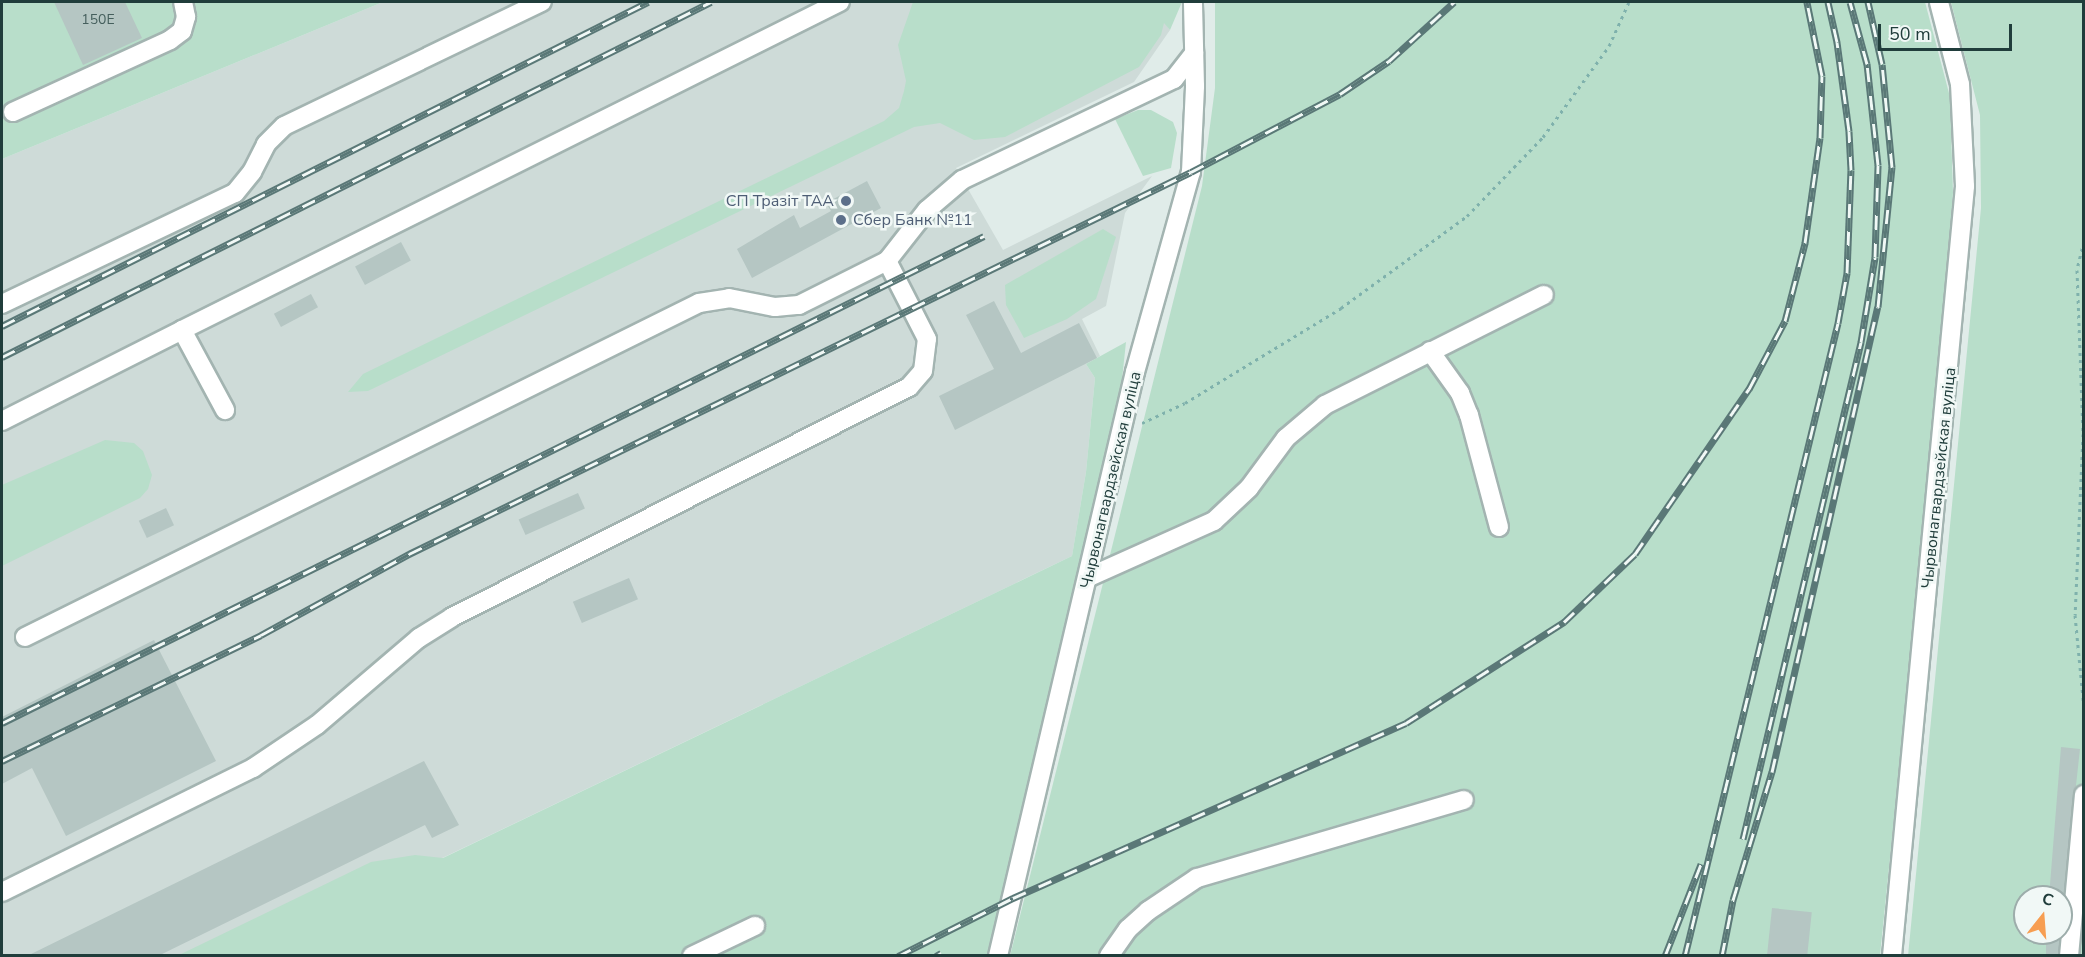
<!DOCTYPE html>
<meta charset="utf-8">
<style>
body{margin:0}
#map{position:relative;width:2085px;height:957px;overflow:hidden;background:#e0ece9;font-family:"Nunito Sans",sans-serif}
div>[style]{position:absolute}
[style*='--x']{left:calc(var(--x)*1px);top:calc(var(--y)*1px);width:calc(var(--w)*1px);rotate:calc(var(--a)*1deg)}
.built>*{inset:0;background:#cedbd8}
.green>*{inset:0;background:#b8deca}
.building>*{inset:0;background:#b5c6c3;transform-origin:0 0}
.path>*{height:3px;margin-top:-1.5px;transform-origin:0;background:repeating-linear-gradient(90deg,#7fb1ac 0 3px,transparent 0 7.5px)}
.roads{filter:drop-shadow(2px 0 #a3b4b1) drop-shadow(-2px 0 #a3b4b1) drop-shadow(0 2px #a3b4b1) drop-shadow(0 -2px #a3b4b1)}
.minor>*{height:18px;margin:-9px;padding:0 9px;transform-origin:9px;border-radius:9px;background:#fff}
.rail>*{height:7px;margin-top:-3.5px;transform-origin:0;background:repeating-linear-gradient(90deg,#f1f8f6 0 14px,#5a7877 0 28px);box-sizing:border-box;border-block:2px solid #5a7877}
.dots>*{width:16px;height:16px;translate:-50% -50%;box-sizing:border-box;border:3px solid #f1f8f6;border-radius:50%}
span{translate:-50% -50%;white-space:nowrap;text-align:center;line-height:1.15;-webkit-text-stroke:5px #f1f8f6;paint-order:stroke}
.number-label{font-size:14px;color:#455f5d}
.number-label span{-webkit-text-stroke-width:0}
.service-label{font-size:16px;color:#4e5e75}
.right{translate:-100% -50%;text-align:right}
.left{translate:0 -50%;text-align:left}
.street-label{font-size:16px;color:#203d3b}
.frame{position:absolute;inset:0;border:3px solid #203d3b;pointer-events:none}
.north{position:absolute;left:2013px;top:885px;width:60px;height:60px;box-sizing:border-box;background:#f1f8f6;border:2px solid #9dadab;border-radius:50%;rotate:17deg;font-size:16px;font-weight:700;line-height:24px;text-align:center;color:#203d3b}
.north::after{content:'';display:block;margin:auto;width:21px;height:27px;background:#f79e52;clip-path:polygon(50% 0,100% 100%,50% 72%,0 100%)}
.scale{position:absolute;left:1878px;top:24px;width:134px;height:27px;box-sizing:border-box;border:3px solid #203d3b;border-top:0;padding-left:8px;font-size:18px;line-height:21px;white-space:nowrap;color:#203d3b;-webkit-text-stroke:4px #f1f8f6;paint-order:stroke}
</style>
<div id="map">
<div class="built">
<div style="clip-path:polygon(383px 2px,1150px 2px,1170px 30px,1134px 82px,956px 168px,1003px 250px,1152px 176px,1125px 213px,1106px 306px,1082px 319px,1100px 356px,1086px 364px,1095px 378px,1086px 472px,1072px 556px,240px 955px,2px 956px,2px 159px)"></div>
</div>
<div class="green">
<div style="clip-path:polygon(2px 2px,383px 2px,2px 159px)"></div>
<div style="clip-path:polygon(913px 2px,1182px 2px,1170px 30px,1164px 23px,1161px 35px,1139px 67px,1005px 137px,974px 140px,940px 123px,914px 127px,368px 391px,348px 392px,363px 374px,884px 121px,899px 108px,904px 91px,906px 81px,898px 45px)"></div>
<div style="clip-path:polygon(1215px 2px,1925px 2px,1950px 97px,1953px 193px,1937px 402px,1880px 955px,1010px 956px,1202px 186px,1215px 88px)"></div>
<div style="clip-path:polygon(evenodd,1951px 2px,2083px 2px,2083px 955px,1908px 956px,1981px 208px,1980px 115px,1951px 2px,2025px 897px,2061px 897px,2061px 933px,2025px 933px,2025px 897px)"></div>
<div style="clip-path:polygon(1138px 110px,1151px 110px,1173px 122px,1177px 133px,1171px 168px,1143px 176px,1115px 119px)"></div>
<div style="clip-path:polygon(1103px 229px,1116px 237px,1096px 299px,1067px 319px,1024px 338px,1006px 305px,1005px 285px)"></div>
<div style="clip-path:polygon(1126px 342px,1121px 389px,1102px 475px,987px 955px,177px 956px,371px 862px,415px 855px,443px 858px,1072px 556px,1086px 472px,1095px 378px,1086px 364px)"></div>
<div style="clip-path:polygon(105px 440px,134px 443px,143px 451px,152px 475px,148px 489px,140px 498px,2px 566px,2px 485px)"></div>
</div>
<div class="building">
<div style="clip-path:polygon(54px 2px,125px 2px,142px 38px,83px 65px)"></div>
<div style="clip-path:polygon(867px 181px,881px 208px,752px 278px,737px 249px,794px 215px,800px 228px,831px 211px,826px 203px)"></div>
<div style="left:401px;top:242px;width:21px;height:52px;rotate:62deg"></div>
<div style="left:311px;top:294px;width:15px;height:42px;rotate:62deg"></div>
<div style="clip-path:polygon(994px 301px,1021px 353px,1079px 323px,1097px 358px,955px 430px,939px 396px,994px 369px,966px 315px)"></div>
<div style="left:578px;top:493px;width:17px;height:65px;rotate:66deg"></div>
<div style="left:166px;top:508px;width:19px;height:30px;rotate:65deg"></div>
<div style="left:629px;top:578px;width:23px;height:61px;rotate:67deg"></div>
<div style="clip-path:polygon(154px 640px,216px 761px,66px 836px,32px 768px,2px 784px,2px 717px)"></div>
<div style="clip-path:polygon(2061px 747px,2080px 749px,2061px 921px,2061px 897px,2049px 897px)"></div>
<div style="clip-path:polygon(424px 761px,459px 825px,432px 838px,425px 825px,158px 956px,27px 956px)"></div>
<div style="left:1772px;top:908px;width:40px;height:48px;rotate:6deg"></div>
<div style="left:2046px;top:933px;width:14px;height:23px"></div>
</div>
<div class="path">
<div style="--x:2084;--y:241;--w:30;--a:104"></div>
<div style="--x:2077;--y:270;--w:164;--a:87.9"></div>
<div style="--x:2083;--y:434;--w:181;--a:92.5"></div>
<div style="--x:2075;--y:615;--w:93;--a:84.5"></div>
<div style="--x:1142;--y:423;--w:47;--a:-24.9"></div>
<div style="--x:1185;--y:403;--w:183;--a:-31.3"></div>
<div style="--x:1341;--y:308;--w:156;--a:-36.1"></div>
<div style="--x:1467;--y:216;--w:110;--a:-46.1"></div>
<div style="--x:1543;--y:137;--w:112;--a:-54"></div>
<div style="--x:1609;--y:46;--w:48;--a:-65.6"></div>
</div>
<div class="roads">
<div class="minor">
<div style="--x:13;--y:112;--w:173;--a:-24.6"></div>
<div style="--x:170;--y:40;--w:15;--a:-37"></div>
<div style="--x:182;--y:31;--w:15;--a:-74"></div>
<div style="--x:186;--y:17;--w:15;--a:-101"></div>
<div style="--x:2;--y:304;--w:258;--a:-25.5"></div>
<div style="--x:235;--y:193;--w:27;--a:-51"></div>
<div style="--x:252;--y:172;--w:31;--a:-63"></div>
<div style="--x:266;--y:144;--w:25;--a:-45"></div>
<div style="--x:284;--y:126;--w:286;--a:-25.7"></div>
<div style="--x:182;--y:330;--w:735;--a:-26.5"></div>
<div style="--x:1430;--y:351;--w:52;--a:54.5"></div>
<div style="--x:1460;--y:393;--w:24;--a:68"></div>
<div style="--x:1469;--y:415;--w:116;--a:75"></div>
<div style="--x:2;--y:421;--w:202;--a:-26.8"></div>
<div style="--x:182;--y:330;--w:91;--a:61.7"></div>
<div style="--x:1089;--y:577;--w:137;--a:-24.1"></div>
<div style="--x:1214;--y:521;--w:48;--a:-43.3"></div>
<div style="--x:1249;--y:488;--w:62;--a:-53.5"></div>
<div style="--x:1286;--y:438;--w:51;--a:-40.2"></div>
<div style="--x:1325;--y:405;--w:245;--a:-26.7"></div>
<div style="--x:25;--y:637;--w:752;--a:-26.36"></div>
<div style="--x:699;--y:303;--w:30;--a:-9"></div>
<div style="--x:729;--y:298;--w:47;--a:11.1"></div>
<div style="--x:775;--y:307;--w:24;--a:-5"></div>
<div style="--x:799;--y:305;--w:98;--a:-26.6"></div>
<div style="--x:2;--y:892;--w:280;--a:-26.3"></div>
<div style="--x:253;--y:768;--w:77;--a:-33.9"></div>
<div style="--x:317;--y:725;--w:134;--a:-40.5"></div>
<div style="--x:419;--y:638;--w:39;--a:-32"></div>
<div style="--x:452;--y:617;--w:512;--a:-26.72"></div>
<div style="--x:909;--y:387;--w:21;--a:-49"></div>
<div style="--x:923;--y:371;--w:32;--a:-83"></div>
<div style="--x:927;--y:339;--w:88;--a:-117.1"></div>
<div style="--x:887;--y:261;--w:65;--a:-51.9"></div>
<div style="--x:927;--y:210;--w:46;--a:-40.6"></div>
<div style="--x:962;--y:180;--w:235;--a:-25.5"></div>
<div style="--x:1174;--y:79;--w:33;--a:-52"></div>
<div style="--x:692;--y:956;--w:70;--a:-25.5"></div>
<div style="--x:998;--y:956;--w:600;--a:-76.8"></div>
<div style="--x:1135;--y:372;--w:208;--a:-74.4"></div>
<div style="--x:1191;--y:172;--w:86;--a:-87.3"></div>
<div style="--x:1195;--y:86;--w:84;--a:-91.4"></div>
<div style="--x:1109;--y:956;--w:33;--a:-55"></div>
<div style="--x:1128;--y:929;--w:27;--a:-42"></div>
<div style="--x:1148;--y:911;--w:59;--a:-34"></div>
<div style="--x:1197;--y:878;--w:278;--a:-16.3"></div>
<div style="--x:1892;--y:956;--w:773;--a:-84.58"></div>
<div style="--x:1965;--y:186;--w:102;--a:-92.8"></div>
<div style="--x:1960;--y:84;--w:85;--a:-104.4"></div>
<div style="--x:2069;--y:956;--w:162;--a:-84.7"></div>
</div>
</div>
<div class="rail">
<div style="--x:2;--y:326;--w:723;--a:-26.64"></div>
<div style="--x:2;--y:357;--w:793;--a:-26.6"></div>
<div style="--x:2;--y:723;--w:1096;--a:-26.38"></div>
<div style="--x:2;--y:761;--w:288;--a:-25.9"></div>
<div style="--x:261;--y:635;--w:169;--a:-28.7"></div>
<div style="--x:409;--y:554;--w:870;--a:-26.04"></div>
<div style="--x:1191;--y:172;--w:168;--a:-27.6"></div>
<div style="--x:1340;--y:94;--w:59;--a:-34"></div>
<div style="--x:1389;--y:61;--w:88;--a:-42.2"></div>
<div style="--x:1743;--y:839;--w:511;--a:-76.64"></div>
<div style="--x:1861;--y:342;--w:86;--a:-80.6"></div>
<div style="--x:1875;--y:257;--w:92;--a:-88.1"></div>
<div style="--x:1878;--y:165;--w:102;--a:-96.2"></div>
<div style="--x:1867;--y:64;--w:64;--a:-105.3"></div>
<div style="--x:898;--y:956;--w:129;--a:-26.8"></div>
<div style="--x:1013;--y:898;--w:430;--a:-24"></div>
<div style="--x:1406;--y:723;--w:188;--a:-32.6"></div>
<div style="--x:1564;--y:622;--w:98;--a:-43.8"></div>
<div style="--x:1635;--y:554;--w:201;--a:-55.4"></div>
<div style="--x:1749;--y:389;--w:77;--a:-62.1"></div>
<div style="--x:1785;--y:321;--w:81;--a:-75.6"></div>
<div style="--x:1805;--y:243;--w:106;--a:-81.9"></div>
<div style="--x:1820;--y:138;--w:62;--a:-88.2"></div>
<div style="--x:1822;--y:76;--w:76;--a:-101.5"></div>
<div style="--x:936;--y:956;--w:6;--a:-31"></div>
<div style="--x:1665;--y:956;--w:99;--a:-68.6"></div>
<div style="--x:1685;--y:956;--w:651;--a:-76.41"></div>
<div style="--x:1838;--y:323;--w:51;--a:-79.8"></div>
<div style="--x:1847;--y:273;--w:103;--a:-87.8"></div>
<div style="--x:1851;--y:170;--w:39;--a:-93"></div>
<div style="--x:1849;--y:131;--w:90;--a:-97.7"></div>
<div style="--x:1837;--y:42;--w:41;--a:-102.7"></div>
<div style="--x:1722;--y:956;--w:57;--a:-78.9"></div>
<div style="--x:1733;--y:900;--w:134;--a:-73.1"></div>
<div style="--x:1772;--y:772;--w:477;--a:-77.2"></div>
<div style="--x:1878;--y:307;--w:141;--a:-84.3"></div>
<div style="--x:1892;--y:167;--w:103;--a:-95.5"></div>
<div style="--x:1882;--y:64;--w:64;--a:-102.7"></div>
</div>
<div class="dots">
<div style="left:846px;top:201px;background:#5c6f8a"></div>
<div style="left:841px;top:220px;background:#5c6f8a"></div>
</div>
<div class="number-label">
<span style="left:98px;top:20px">150E</span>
</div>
<div class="service-label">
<span class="right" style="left:834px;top:201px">СП Тразіт ТАА</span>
<span class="left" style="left:853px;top:220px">Сбер Банк №11</span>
</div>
<div class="street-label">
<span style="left:1939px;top:478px;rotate:-84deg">Чырвонагвардзейская вуліца</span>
<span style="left:1111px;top:480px;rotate:-77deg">Чырвонагвардзейская вуліца</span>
</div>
<div class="frame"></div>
<div class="north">С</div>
<div class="scale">50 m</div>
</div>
